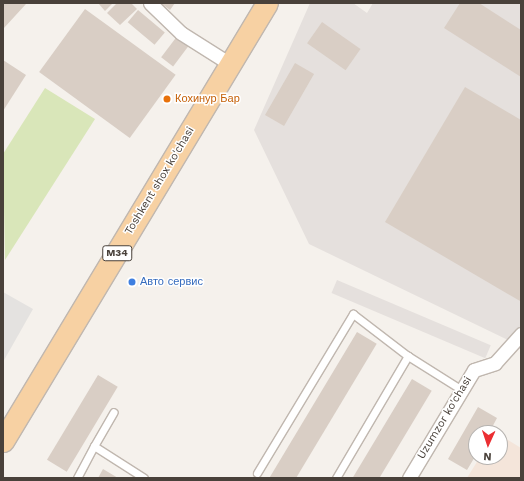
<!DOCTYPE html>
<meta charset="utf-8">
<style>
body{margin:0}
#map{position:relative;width:524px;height:481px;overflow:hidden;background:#f5f1ec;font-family:"Work Sans",sans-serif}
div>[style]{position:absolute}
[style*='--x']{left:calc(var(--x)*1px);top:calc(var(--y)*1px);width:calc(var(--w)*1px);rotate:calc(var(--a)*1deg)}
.commercial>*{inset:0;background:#f4e5da}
.industrial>*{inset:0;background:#e5e0dd;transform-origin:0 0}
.green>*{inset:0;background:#d9e6b9}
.parking>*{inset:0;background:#e4e2e0}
.building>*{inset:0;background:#d9cec5;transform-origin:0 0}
.roads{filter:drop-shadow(1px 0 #c0b7af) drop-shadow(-1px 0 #c0b7af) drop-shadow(0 1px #c0b7af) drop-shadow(0 -1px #c0b7af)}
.service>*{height:7px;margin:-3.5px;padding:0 3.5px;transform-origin:3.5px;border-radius:3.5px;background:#fff}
.minor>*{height:13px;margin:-6.5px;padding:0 6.5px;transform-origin:6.5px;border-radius:6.5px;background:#fff}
.primary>*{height:21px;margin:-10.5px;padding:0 10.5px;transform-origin:10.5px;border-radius:10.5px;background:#f7d1a3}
.dots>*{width:11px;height:11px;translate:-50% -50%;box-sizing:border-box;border:2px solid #fff;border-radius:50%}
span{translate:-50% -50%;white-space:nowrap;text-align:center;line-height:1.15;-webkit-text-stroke:3px #fff;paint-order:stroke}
.shield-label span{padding:1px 3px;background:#fff;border:1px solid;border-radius:3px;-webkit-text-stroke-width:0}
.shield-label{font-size:10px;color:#49413a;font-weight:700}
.food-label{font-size:11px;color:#c56008}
.left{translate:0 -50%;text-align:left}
.street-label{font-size:11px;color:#49413a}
.shop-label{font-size:11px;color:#366cbe}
.frame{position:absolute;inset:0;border:4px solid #49413a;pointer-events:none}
.north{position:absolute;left:468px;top:425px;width:40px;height:40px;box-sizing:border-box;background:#fff;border:1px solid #b6b3b0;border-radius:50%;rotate:183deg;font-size:11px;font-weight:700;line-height:16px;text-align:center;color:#49413a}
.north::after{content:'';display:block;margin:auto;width:14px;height:18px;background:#eb2e32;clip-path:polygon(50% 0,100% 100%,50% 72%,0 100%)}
</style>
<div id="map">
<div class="commercial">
<div style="clip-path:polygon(500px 435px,521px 448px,521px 478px,467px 478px,480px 457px,500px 457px)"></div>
</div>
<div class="industrial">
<div style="clip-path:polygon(310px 3px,353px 3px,367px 13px,373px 3px,521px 3px,521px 350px,508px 340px,309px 244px,254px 130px)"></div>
<div style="left:337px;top:280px;width:167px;height:14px;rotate:23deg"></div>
</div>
<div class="green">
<div style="clip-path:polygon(45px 88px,95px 119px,5px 260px,3px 154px)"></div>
</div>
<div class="parking">
<div style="clip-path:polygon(3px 292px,33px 309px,3px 362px)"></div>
</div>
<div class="building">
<div style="clip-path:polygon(3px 3px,26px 4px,4px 28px,3px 27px)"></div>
<div style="clip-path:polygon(98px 3px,113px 3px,105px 11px)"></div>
<div style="clip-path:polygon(117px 3px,131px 3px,137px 9px,120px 25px,107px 13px)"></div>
<div style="clip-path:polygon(161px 3px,175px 3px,170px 10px)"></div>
<div style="clip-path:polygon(460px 3px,479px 3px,521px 30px,521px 77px,444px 28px)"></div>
<div style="left:85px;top:9px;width:112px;height:78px;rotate:36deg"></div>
<div style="left:138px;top:10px;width:35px;height:16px;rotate:40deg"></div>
<div style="left:322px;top:22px;width:47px;height:26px;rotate:35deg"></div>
<div style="left:178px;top:35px;width:15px;height:28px;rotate:37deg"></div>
<div style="clip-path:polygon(3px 60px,26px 75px,3px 111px)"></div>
<div style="left:295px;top:63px;width:22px;height:60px;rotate:30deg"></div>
<div style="clip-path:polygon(465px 87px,521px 120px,520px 301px,385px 222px)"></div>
<div style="left:357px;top:332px;width:23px;height:172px;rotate:31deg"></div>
<div style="left:98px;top:375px;width:23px;height:99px;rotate:31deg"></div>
<div style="left:412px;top:379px;width:23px;height:116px;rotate:31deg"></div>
<div style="clip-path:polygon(478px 407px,497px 418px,489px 433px,476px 433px,476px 455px,467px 470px,448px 459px)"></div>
<div style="clip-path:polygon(103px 469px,118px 478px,98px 478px)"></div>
</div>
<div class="roads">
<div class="service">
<div style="--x:94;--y:446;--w:39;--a:-60"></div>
<div style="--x:257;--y:473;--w:186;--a:-58.9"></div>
<div style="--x:353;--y:314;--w:69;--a:37.4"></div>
<div style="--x:77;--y:478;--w:36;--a:-62"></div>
<div style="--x:94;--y:446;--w:59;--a:32.6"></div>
<div style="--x:336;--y:478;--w:142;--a:-59.5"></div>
<div style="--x:408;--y:356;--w:64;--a:32.2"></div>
</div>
<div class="minor">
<div style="--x:150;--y:3;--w:43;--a:44.1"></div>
<div style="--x:181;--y:33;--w:58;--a:32.3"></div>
<div style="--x:409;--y:478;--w:126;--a:-59"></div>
<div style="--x:474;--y:370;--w:22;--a:-18"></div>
<div style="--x:495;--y:363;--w:39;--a:-48"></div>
</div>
<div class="primary">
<div style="--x:3;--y:441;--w:511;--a:-58.92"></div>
</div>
</div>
<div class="dots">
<div style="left:167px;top:99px;background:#e8710a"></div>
<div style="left:132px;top:282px;background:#3f7fe0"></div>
</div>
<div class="shield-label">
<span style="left:117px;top:253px">M34</span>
</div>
<div class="food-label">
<span class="left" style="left:175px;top:99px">Кохинур Бар</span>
</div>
<div class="street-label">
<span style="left:160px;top:181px;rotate:-59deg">Toshkent shox ko'chasi</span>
<span style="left:445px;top:418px;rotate:-59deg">Uzumzor ko'chasi</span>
</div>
<div class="shop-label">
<span class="left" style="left:140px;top:282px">Авто сервис</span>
</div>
<div class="frame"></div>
<div class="north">N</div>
</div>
